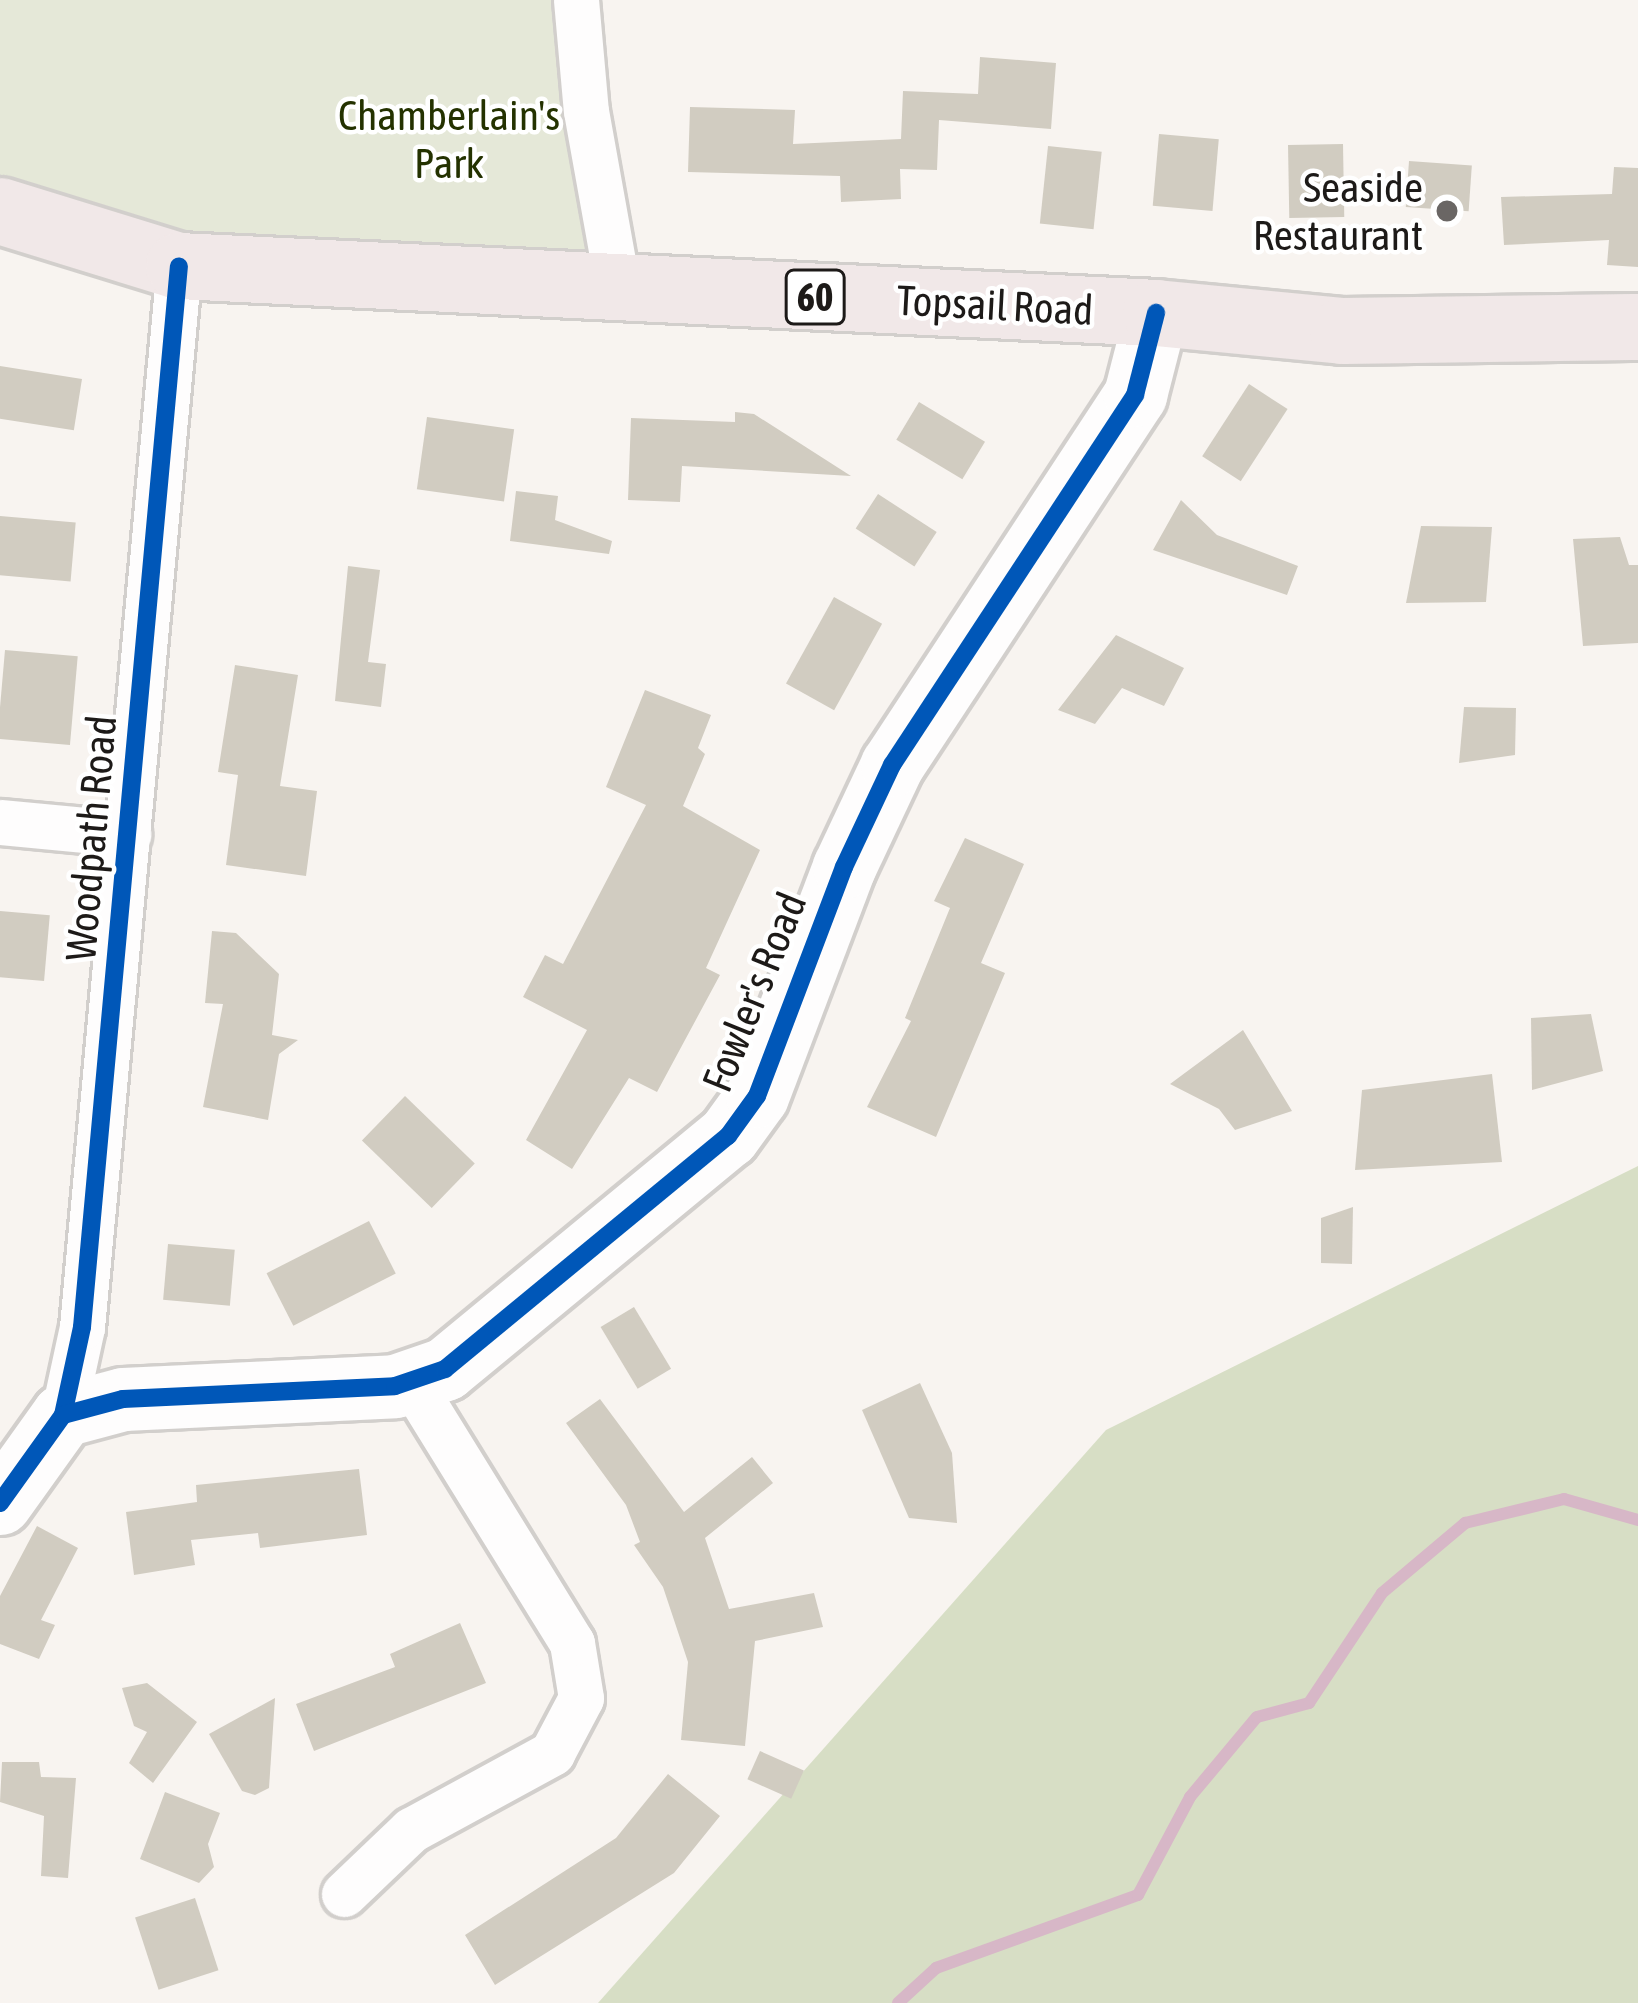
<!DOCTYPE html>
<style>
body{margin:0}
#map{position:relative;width:1638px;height:2003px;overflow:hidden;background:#f8f4f0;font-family:"Asap Condensed",sans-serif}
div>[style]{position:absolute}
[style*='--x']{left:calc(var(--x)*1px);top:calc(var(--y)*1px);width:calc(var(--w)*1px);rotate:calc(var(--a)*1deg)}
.green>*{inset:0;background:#e5e8d8}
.forest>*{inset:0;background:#d7dec5}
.stream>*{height:12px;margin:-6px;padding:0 6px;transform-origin:6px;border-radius:6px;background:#d7b7c7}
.building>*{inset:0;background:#d1ccc1;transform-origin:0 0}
.roads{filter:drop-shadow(3px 0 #d2cfcc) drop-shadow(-3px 0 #d2cfcc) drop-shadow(0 3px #d2cfcc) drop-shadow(0 -3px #d2cfcc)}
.street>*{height:45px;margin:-22.5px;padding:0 22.5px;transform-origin:22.5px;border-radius:22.5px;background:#fefdfd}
.secondary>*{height:63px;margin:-31.5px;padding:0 31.5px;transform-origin:31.5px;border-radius:31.5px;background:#fefdfd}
.primary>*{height:66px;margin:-33px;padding:0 33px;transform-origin:33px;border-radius:33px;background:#f1e8e8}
.cycleway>*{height:18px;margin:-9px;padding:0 9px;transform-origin:9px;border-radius:9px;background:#0057b8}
.dots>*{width:33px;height:33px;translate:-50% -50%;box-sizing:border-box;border:6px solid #fff;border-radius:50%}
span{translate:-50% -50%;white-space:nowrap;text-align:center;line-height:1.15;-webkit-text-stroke:9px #fff;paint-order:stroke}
.shield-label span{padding:3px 9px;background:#fff;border:3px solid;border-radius:9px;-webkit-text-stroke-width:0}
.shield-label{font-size:39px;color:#1d1a18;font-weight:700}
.park-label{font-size:42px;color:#243200}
.poi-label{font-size:42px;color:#1d1a18}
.right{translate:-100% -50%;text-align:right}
.street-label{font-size:42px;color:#1d1a18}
</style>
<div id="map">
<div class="green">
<div style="clip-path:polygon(0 0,576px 0,618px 288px,0 211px)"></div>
</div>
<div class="forest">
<div style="clip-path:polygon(1638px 1166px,1638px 2003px,598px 2003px,1106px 1430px)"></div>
</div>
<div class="stream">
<div style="--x:898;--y:2003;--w:52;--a:-42.6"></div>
<div style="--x:936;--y:1968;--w:215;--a:-19.9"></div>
<div style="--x:1138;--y:1895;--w:111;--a:-62"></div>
<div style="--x:1190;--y:1797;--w:104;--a:-50.1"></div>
<div style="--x:1257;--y:1717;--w:54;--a:-15.1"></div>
<div style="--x:1309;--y:1703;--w:132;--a:-56.4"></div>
<div style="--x:1382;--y:1593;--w:109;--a:-40.1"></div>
<div style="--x:1465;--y:1523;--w:102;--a:-13.6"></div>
<div style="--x:1564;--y:1499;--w:77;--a:15.8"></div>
</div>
<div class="building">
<div style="clip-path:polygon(980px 57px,1056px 63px,1051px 129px,939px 120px,937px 170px,900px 169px,901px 199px,841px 202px,840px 176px,688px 172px,690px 107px,795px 110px,793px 144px,901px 139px,903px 91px,978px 94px)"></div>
<div style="left:1159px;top:134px;width:60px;height:72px;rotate:5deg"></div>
<div style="left:1343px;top:144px;width:73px;height:55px;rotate:89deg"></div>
<div style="left:1048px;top:146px;width:54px;height:78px;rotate:6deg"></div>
<div style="left:1409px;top:161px;width:63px;height:46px;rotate:4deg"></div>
<div style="clip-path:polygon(1614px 167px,1638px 168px,1638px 267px,1607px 265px,1609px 240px,1504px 245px,1501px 197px,1612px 194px)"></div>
<div style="left:0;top:366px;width:83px;height:52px;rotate:9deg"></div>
<div style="left:1249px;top:384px;width:46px;height:86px;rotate:33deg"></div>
<div style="left:919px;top:402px;width:77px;height:44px;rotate:31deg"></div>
<div style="clip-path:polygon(735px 412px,754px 414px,851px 476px,682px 466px,680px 502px,628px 500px,631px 418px,735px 422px)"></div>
<div style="left:427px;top:417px;width:88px;height:73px;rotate:8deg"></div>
<div style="clip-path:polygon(516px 491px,558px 496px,555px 520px,612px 541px,609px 554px,510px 541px)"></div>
<div style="left:878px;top:494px;width:70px;height:41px;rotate:33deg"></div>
<div style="clip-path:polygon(1181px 500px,1217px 535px,1298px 566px,1287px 595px,1153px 550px)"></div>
<div style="left:0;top:516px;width:76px;height:59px;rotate:5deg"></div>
<div style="clip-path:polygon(1421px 526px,1492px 527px,1486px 602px,1406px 603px)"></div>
<div style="clip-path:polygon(1620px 537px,1629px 565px,1638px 565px,1638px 643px,1583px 646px,1573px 539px)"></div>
<div style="clip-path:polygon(348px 566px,380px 570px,368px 662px,386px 664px,381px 707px,335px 701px)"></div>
<div style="left:834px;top:597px;width:55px;height:99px;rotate:29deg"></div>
<div style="clip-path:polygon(1116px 635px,1184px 668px,1164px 706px,1122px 688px,1095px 724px,1058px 710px)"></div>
<div style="left:5px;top:650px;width:73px;height:89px;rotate:5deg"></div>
<div style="clip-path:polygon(235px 665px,298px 675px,280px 786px,317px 791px,306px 876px,226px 865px,238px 775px,218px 772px)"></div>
<div style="clip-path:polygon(645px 690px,711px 715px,698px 748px,705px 754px,683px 806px,760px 850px,706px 968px,720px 975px,657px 1092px,629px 1078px,572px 1169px,526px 1140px,587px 1030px,523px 997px,545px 955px,563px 964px,646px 805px,606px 787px)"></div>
<div style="clip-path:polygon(1464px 707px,1516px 708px,1515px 755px,1459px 763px)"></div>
<div style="clip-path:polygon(965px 838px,1024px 864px,981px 963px,1005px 973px,936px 1137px,867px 1107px,911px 1021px,905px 1018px,950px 908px,934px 901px)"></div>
<div style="left:0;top:911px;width:50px;height:66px;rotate:5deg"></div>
<div style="clip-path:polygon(212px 931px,236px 933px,279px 974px,272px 1035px,298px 1040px,279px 1054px,268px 1120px,203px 1107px,223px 1004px,205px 1003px)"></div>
<div style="clip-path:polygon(1591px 1014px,1603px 1071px,1532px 1090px,1531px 1018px)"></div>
<div style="clip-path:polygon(1243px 1030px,1292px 1111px,1235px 1130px,1219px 1109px,1170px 1084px)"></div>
<div style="clip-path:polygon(1492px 1074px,1502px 1162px,1355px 1170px,1362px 1090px)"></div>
<div style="left:405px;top:1096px;width:97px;height:62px;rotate:44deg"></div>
<div style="clip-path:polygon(1353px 1207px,1352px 1264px,1321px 1263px,1321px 1218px)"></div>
<div style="left:369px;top:1221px;width:59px;height:115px;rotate:63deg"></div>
<div style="left:168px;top:1244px;width:67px;height:56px;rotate:5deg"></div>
<div style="left:634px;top:1307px;width:72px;height:39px;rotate:59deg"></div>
<div style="clip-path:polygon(920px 1383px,952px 1453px,957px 1523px,909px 1518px,862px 1410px)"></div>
<div style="clip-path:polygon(600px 1399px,684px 1512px,752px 1457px,773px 1483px,705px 1538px,729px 1609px,814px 1593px,823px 1627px,755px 1641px,745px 1746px,681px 1740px,688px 1662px,663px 1587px,634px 1545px,640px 1542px,626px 1505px,566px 1423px)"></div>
<div style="clip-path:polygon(359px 1469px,367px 1535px,260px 1548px,258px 1533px,191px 1540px,195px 1565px,134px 1575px,126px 1512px,197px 1502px,196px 1485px)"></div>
<div style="clip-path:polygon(37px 1526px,78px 1548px,41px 1620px,55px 1625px,39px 1659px,0 1644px,0 1596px)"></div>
<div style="clip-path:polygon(460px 1623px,486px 1683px,314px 1751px,296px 1704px,395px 1667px,390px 1654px)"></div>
<div style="clip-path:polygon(147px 1683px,197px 1722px,153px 1783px,129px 1763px,147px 1732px,134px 1726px,122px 1688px)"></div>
<div style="clip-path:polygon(275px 1698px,269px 1788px,255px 1795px,242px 1791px,209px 1734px)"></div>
<div style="left:760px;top:1751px;width:48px;height:31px;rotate:24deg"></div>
<div style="clip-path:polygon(2px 1762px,39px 1762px,41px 1777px,76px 1778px,68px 1878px,41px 1876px,44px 1816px,0 1802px)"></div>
<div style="clip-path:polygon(668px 1774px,720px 1816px,674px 1873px,495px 1985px,465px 1935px,616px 1838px)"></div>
<div style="clip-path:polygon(165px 1792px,220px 1813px,208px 1844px,214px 1867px,199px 1883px,140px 1859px)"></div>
<div style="left:195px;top:1898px;width:76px;height:63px;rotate:72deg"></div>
</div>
<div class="roads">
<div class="street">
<div style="--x:576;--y:0;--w:111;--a:84.9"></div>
<div style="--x:586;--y:111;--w:180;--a:79.8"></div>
<div style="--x:0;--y:822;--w:129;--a:5.4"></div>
<div style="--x:63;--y:1415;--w:90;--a:-77.8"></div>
<div style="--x:82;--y:1327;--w:1065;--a:-84.78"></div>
<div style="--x:344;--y:1894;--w:93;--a:-43.7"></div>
<div style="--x:411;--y:1830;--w:161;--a:-28.6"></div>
<div style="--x:552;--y:1753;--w:62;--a:-62.2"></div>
<div style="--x:581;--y:1698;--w:56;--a:-99.3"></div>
<div style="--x:572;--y:1643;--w:307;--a:-121.7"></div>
</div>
<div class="secondary">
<div style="--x:0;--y:1503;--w:108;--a:-54.4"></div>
<div style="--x:63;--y:1415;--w:62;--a:-14.9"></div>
<div style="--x:123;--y:1399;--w:272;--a:-2.7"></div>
<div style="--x:395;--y:1386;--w:53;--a:-18.8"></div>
<div style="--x:445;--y:1369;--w:367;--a:-39.5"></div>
<div style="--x:728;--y:1136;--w:49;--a:-54.1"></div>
<div style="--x:757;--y:1096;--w:245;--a:-69.2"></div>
<div style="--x:844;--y:867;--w:113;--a:-64.8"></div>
<div style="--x:892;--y:765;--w:443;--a:-56.7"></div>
<div style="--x:1135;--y:395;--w:85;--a:-75.6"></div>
</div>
<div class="primary">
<div style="--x:0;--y:211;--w:187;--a:17.1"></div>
<div style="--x:179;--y:266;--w:978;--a:2.75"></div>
<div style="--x:1156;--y:313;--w:188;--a:5.5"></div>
<div style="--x:1343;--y:331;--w:295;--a:-0.8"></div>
</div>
</div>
<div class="cycleway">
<div style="--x:63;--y:1415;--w:90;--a:-77.8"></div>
<div style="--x:82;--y:1327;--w:1065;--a:-84.78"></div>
<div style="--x:0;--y:1503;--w:108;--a:-54.4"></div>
<div style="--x:63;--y:1415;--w:62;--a:-14.9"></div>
<div style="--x:123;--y:1399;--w:272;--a:-2.7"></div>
<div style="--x:395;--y:1386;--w:53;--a:-18.8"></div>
<div style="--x:445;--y:1369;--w:367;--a:-39.5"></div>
<div style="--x:728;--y:1136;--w:49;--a:-54.1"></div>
<div style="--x:757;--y:1096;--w:245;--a:-69.2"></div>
<div style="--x:844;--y:867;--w:113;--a:-64.8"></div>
<div style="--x:892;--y:765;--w:443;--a:-56.7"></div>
<div style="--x:1135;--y:395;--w:85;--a:-75.6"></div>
</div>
<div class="dots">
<div style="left:1447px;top:211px;background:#6a6664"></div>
</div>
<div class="shield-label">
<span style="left:815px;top:297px">60</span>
</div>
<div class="park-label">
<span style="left:449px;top:139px">Chamberlain's<br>Park</span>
</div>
<div class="poi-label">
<span class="right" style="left:1423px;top:211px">Seaside<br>Restaurant</span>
</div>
<div class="street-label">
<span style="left:995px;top:305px;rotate:3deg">Topsail Road</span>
<span style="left:91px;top:838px;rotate:-85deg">Woodpath Road</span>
<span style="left:754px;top:992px;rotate:-68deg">Fowler's Road</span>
</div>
</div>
